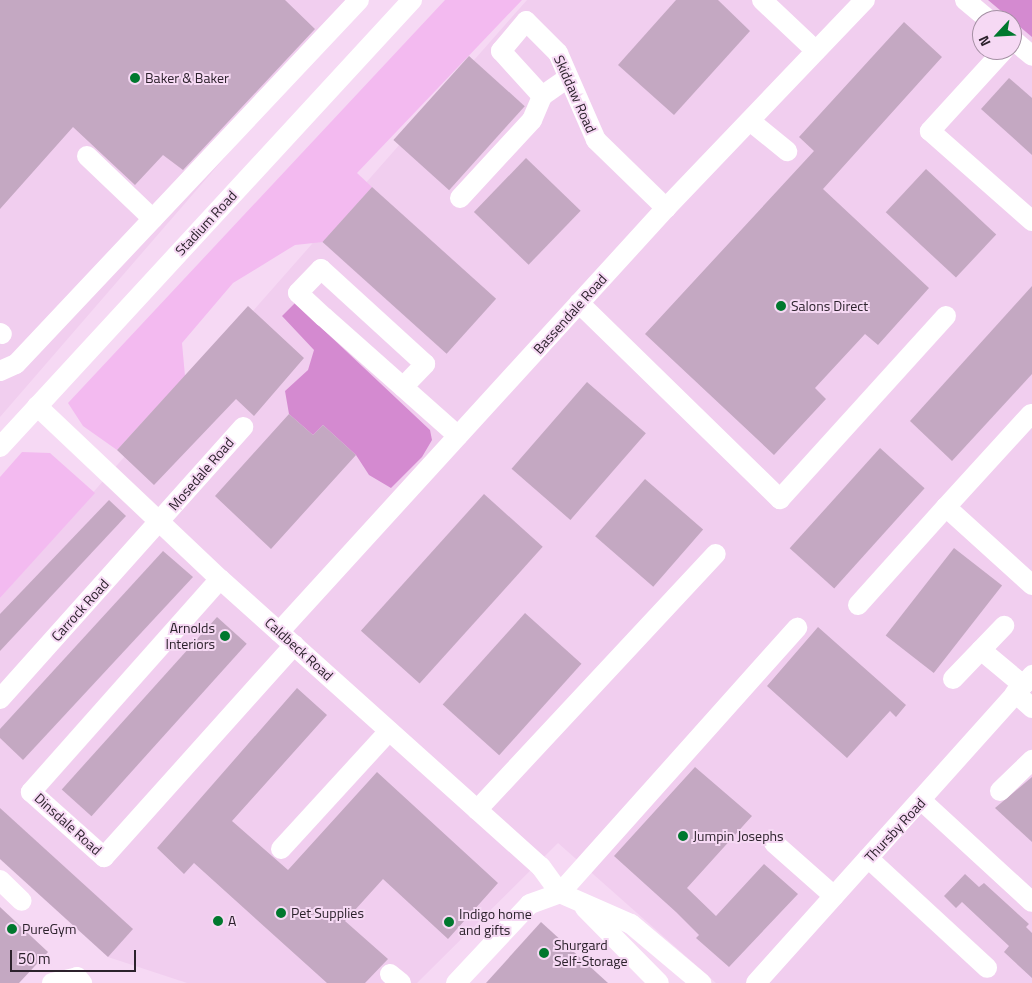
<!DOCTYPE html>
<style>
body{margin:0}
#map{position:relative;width:1032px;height:983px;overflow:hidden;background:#f6d9f4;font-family:"Titillium Web",sans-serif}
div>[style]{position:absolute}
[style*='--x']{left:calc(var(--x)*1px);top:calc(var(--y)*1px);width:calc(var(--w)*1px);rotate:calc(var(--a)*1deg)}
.built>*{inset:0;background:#f1ceef}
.green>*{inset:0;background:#f3baf0}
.forest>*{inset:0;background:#d48ad0}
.building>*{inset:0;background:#c4a8c2;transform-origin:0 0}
.minor>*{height:20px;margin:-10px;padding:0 10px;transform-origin:10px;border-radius:10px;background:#fff}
.dots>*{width:14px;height:14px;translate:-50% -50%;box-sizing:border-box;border:2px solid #f6d9f4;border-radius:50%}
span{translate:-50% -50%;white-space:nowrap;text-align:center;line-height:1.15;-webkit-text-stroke:4px #f6d9f4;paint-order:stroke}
.poi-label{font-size:14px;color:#2c222c}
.left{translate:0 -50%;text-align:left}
.right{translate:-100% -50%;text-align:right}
.street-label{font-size:14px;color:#2c222c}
.north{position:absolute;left:972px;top:10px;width:50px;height:50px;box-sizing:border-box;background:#f6d9f4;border:1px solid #a590a4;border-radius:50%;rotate:245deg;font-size:14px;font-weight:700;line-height:20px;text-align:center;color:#2c222c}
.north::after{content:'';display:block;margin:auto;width:18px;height:22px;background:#00782e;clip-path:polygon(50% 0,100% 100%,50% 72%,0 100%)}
.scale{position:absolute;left:10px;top:950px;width:126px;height:22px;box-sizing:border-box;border:2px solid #2c222c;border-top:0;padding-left:6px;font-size:15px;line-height:18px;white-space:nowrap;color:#2c222c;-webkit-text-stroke:4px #f6d9f4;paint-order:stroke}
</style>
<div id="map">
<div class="built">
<div style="clip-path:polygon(0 0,361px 0,0 417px)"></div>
<div style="clip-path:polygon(evenodd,527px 0,1032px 0,1032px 983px,716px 983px,558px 843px,417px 983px,187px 983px,108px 957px,0 859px,0 598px,527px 0,982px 20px,1012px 20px,1012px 50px,982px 50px,982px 20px)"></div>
</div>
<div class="green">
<div style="clip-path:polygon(445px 0,522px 0,357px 173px,372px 187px,323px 242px,295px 245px,233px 283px,182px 343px,185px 376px,117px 450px,83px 426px,68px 403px)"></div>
<div style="clip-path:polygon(22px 452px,50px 453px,95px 493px,0 598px,0 477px)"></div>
</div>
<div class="forest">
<div style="clip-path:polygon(988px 0,1032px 0,1032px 37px)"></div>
<div style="clip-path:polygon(295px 303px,430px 430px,432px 440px,422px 457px,391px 488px,369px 475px,356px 455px,323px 425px,313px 435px,289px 414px,285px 391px,308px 370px,314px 350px,282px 316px)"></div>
</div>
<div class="building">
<div style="clip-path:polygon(0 0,285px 0,315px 29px,183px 170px,163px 155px,135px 185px,73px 127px,0 209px)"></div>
<div style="clip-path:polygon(676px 0,718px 0,750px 31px,674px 115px,618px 65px)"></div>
<div style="clip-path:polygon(904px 22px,942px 57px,823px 189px,929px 288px,878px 345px,865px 334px,815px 388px,826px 399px,774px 455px,645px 334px,814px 151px,799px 137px)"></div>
<div style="left:469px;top:56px;width:75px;height:113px;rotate:42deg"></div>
<div style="clip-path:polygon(1009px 78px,1032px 98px,1032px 155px,981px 109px)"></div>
<div style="left:526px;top:158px;width:76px;height:75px;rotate:44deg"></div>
<div style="left:926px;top:169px;width:96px;height:59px;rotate:43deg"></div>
<div style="left:372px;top:187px;width:167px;height:74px;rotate:42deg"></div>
<div style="clip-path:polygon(1032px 286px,1032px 374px,952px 461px,910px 421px)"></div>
<div style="clip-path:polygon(248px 306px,304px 358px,254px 416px,236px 399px,154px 485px,117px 450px)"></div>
<div style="left:587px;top:382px;width:78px;height:115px;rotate:41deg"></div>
<div style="clip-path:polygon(289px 414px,313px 435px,323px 425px,356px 455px,271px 549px,215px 496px)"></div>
<div style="left:880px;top:448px;width:60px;height:135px;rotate:42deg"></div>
<div style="left:645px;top:479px;width:77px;height:76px;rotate:41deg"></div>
<div style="left:484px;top:494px;width:79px;height:184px;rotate:42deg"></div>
<div style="clip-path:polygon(109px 500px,126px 516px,0 651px,0 614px)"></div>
<div style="left:954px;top:548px;width:61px;height:111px;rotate:38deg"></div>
<div style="clip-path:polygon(163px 551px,193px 577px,23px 760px,0 738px,0 729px)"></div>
<div style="left:525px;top:613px;width:76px;height:123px;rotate:42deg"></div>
<div style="left:217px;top:617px;width:40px;height:232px;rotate:42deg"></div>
<div style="clip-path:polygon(818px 627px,906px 705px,896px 717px,890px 711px,847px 758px,767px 686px)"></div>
<div style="clip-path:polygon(297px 688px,327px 715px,232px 821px,288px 870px,377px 772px,498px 883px,448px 939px,383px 879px,345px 921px,388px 959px,365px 983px,327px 983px,194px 863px,184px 874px,157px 848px)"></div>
<div style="clip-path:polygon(695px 767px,752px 816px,687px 888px,716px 916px,764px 864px,798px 894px,729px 967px,696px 938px,699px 935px,676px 912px,614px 856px)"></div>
<div style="clip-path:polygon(1032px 777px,1032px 842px,995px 808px)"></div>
<div style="clip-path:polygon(0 808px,133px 929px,108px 957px,0 859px)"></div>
<div style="clip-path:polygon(965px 874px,979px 887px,984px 883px,1029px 924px,1026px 927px,1032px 933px,1032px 978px,1004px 952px,1009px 946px,962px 902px,956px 908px,944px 896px)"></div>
<div style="clip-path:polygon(0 907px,48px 952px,19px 983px,0 983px)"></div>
<div style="clip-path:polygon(541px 922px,608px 983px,486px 983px)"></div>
</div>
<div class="minor">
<div style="--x:762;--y:0;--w:74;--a:43.4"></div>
<div style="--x:965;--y:0;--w:31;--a:40"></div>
<div style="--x:1012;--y:39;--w:26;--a:40"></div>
<div style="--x:1004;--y:50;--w:110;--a:132.4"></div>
<div style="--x:930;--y:131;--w:136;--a:41.4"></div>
<div style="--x:542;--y:96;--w:61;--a:-132.3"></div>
<div style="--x:501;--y:51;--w:39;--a:-50"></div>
<div style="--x:526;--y:21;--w:45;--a:45"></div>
<div style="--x:558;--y:53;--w:95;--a:66.4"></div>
<div style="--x:596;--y:140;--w:98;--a:44.2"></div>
<div style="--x:750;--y:121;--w:48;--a:39"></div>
<div style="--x:87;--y:156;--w:91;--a:43.7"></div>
<div style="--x:460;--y:198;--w:106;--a:-47.3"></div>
<div style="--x:532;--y:120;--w:26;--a:-67"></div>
<div style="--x:542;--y:96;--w:32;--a:-35"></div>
<div style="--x:579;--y:303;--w:281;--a:44.3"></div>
<div style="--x:780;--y:499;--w:247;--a:-47.8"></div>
<div style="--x:0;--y:333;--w:2;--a:27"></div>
<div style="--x:0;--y:371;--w:17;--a:-24"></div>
<div style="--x:16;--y:364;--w:500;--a:-46.7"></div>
<div style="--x:403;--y:387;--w:32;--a:-46"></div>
<div style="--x:425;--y:364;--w:141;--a:-137.6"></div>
<div style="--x:321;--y:269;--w:33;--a:134"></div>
<div style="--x:298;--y:293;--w:35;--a:43"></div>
<div style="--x:324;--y:317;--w:179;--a:41.6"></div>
<div style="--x:37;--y:406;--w:252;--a:43.4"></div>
<div style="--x:220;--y:579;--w:431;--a:41.9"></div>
<div style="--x:541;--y:867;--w:32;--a:54"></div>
<div style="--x:560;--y:893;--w:77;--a:23.6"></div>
<div style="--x:631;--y:924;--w:92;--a:40.1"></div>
<div style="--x:0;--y:447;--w:608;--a:-47.33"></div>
<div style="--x:946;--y:507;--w:126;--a:-47.6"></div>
<div style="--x:220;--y:579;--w:285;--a:131.6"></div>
<div style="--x:31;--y:792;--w:98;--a:41.7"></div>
<div style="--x:104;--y:857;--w:285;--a:-48.1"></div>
<div style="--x:858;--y:605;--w:132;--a:-48.1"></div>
<div style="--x:946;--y:507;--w:116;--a:42.2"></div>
<div style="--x:279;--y:632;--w:574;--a:-47.61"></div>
<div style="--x:666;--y:208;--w:288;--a:-46.3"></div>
<div style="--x:981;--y:650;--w:55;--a:39.8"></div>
<div style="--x:953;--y:679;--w:74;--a:-46.1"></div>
<div style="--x:1015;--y:693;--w:23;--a:41"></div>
<div style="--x:0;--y:699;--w:365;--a:-48.2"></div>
<div style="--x:1000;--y:791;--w:45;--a:-44.1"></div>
<div style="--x:922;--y:801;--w:149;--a:42.6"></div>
<div style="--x:477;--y:810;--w:350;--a:-47"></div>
<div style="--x:774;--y:843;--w:80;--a:41.5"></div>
<div style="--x:281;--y:849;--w:160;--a:-47.5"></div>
<div style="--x:868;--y:858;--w:162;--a:42.7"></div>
<div style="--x:0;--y:880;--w:30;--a:44"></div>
<div style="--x:585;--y:908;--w:105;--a:45.4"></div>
<div style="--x:390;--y:974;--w:14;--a:39"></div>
<div style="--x:52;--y:983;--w:26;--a:-13"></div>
<div style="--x:77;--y:977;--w:8;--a:50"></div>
<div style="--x:456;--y:983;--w:108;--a:-46.9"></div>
<div style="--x:530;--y:904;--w:32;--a:-20"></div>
<div style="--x:560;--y:893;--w:356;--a:-48.2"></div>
<div style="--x:756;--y:983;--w:414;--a:-48.1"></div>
</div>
<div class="dots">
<div style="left:135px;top:78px;background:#00782e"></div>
<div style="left:781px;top:306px;background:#00782e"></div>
<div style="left:225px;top:636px;background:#00782e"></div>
<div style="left:683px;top:836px;background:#00782e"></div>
<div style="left:281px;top:913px;background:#00782e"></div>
<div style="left:218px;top:921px;background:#00782e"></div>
<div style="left:449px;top:922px;background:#00782e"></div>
<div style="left:12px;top:929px;background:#00782e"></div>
<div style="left:544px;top:953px;background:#00782e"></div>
</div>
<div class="poi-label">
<span class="left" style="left:145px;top:78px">Baker &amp; Baker</span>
<span class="left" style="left:791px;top:306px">Salons Direct</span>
<span class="right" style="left:215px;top:636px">Arnolds<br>Interiors</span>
<span class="left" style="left:693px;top:836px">Jumpin Josephs</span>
<span class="left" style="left:291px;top:913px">Pet Supplies</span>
<span class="left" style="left:459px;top:922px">Indigo home<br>and gifts</span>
<span class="left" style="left:228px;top:921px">A</span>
<span class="left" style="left:22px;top:929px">PureGym</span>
<span class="left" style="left:554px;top:953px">Shurgard<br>Self-Storage</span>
</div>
<div class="street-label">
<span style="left:575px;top:94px;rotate:66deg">Skiddaw Road</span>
<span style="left:206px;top:223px;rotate:-47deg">Stadium Road</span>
<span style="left:570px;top:314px;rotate:-48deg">Bassendale Road</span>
<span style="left:201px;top:474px;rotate:-49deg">Mosedale Road</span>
<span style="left:80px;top:610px;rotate:-48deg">Carrock Road</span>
<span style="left:299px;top:649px;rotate:42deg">Caldbeck Road</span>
<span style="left:68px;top:824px;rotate:42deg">Dinsdale Road</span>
<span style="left:895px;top:830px;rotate:-47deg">Thursby Road</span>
</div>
<div class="north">N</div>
<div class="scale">50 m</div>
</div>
